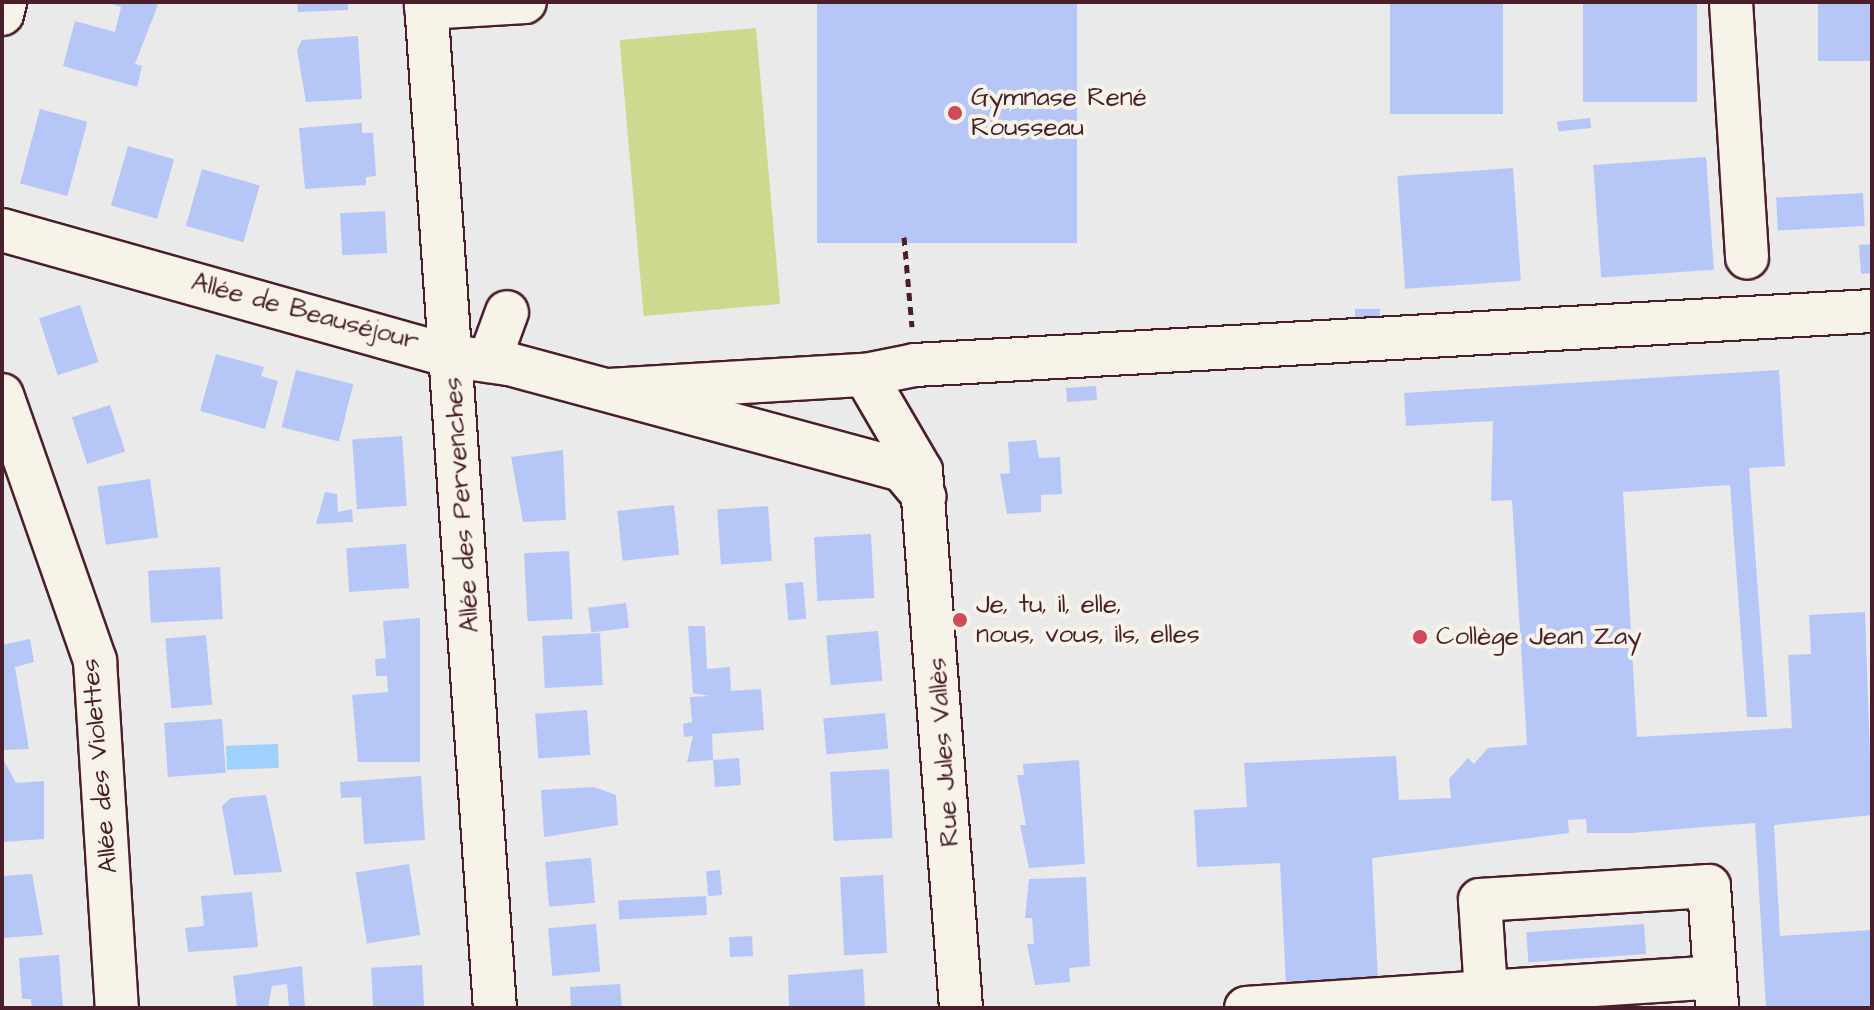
<!DOCTYPE html>
<meta charset="utf-8">
<style>
body{margin:0}
#map{position:relative;width:1874px;height:1010px;overflow:hidden;background:#eaeaeb;font-family:"Architects Daughter",sans-serif}
div>[style]{position:absolute}
[style*='--x']{left:calc(var(--x)*1px);top:calc(var(--y)*1px);width:calc(var(--w)*1px);rotate:calc(var(--a)*1deg)}
.green>*{inset:0;background:#cbda8e;transform-origin:0 0}
.water>*{inset:0;background:#9ed1fc;transform-origin:0 0}
.building>*{inset:0;background:#b6c7f7;transform-origin:0 0}
.path>*{height:5px;margin-top:-2.5px;transform-origin:0;background:repeating-linear-gradient(90deg,#4a1f2b 0 8px,transparent 0 14px)}
.roads{filter:drop-shadow(2px 0 #4a1f2b) drop-shadow(-2px 0 #4a1f2b) drop-shadow(0 2px #4a1f2b) drop-shadow(0 -2px #4a1f2b)}
.minor>*{height:42px;margin:-21px;padding:0 21px;transform-origin:21px;border-radius:21px;background:#f7f3e8}
.dots>*{width:22px;height:22px;translate:-50% -50%;box-sizing:border-box;border:4px solid #f7f3e8;border-radius:50%}
span{translate:-50% -50%;white-space:nowrap;text-align:center;line-height:1.15;-webkit-text-stroke:8px #f7f3e8;paint-order:stroke}
.poi-label{font-size:26px;color:#4a1f2b}
.left{translate:0 -50%;text-align:left}
.street-label{font-size:26px;color:#4a1f2b}
.frame{position:absolute;inset:0;border:4px solid #4a1f2b;pointer-events:none}
</style>
<div id="map">
<div class="green">
<div style="left:756px;top:28px;width:277px;height:137px;rotate:85deg"></div>
</div>
<div class="water">
<div style="left:278px;top:744px;width:24px;height:52px;rotate:88deg"></div>
</div>
<div class="building">
<div style="clip-path:polygon(107px 2px,159px 2px,135px 64px,142px 66px,137px 87px,63px 66px,75px 21px,115px 32px,121px 7px)"></div>
<div style="clip-path:polygon(297px 2px,348px 2px,348px 10px,298px 12px)"></div>
<div style="left:817px;top:2px;width:260px;height:241px"></div>
<div style="left:1390px;top:2px;width:113px;height:112px"></div>
<div style="left:1583px;top:2px;width:114px;height:100px"></div>
<div style="left:1818px;top:2px;width:54px;height:59px"></div>
<div style="clip-path:polygon(358px 36px,362px 99px,306px 102px,297px 50px,302px 40px)"></div>
<div style="left:40px;top:109px;width:49px;height:77px;rotate:15deg"></div>
<div style="left:1590px;top:118px;width:10px;height:33px;rotate:84deg"></div>
<div style="clip-path:polygon(362px 123px,362px 133px,373px 133px,376px 176px,366px 177px,366px 185px,305px 189px,299px 128px)"></div>
<div style="left:128px;top:146px;width:48px;height:62px;rotate:16deg"></div>
<div style="left:1706px;top:157px;width:113px;height:113px;rotate:86deg"></div>
<div style="left:1513px;top:168px;width:113px;height:116px;rotate:86deg"></div>
<div style="left:202px;top:169px;width:60px;height:59px;rotate:16deg"></div>
<div style="left:1863px;top:193px;width:33px;height:87px;rotate:87deg"></div>
<div style="left:385px;top:211px;width:42px;height:45px;rotate:87deg"></div>
<div style="clip-path:polygon(1872px 244px,1872px 273px,1861px 274px,1859px 245px)"></div>
<div style="left:80px;top:305px;width:60px;height:43px;rotate:72deg"></div>
<div style="left:1380px;top:309px;width:14px;height:25px;rotate:90deg"></div>
<div style="clip-path:polygon(216px 354px,264px 367px,261px 376px,278px 381px,265px 429px,200px 411px)"></div>
<div style="left:296px;top:370px;width:59px;height:59px;rotate:14deg"></div>
<div style="clip-path:polygon(1779px 370px,1785px 466px,1749px 468px,1767px 717px,1747px 717px,1730px 485px,1623px 492px,1637px 737px,1792px 728px,1788px 655px,1811px 654px,1809px 615px,1865px 612px,1872px 815px,1774px 825px,1780px 936px,1872px 930px,1872px 1008px,1766px 1008px,1755px 823px,1631px 833px,1587px 833px,1586px 819px,1568px 820px,1569px 833px,1372px 858px,1378px 980px,1286px 985px,1280px 863px,1197px 867px,1194px 810px,1247px 807px,1244px 763px,1396px 756px,1399px 800px,1451px 798px,1449px 779px,1468px 758px,1474px 764px,1488px 748px,1527px 745px,1512px 500px,1491px 501px,1493px 421px,1406px 426px,1404px 393px)"></div>
<div style="left:1096px;top:386px;width:14px;height:30px;rotate:86deg"></div>
<div style="left:110px;top:405px;width:49px;height:40px;rotate:72deg"></div>
<div style="left:402px;top:436px;width:70px;height:50px;rotate:86deg"></div>
<div style="clip-path:polygon(1036px 440px,1039px 458px,1060px 457px,1062px 494px,1041px 495px,1041px 512px,1007px 514px,1000px 474px,1010px 473px,1008px 442px)"></div>
<div style="clip-path:polygon(563px 450px,566px 520px,523px 522px,511px 457px)"></div>
<div style="left:150px;top:479px;width:59px;height:53px;rotate:82deg"></div>
<div style="clip-path:polygon(325px 492px,337px 494px,338px 512px,352px 509px,353px 522px,316px 524px)"></div>
<div style="left:674px;top:505px;width:50px;height:57px;rotate:84deg"></div>
<div style="left:768px;top:506px;width:55px;height:51px;rotate:86deg"></div>
<div style="left:871px;top:534px;width:64px;height:57px;rotate:87deg"></div>
<div style="left:406px;top:544px;width:44px;height:60px;rotate:86deg"></div>
<div style="left:569px;top:551px;width:68px;height:45px;rotate:87deg"></div>
<div style="left:220px;top:567px;width:52px;height:72px;rotate:87deg"></div>
<div style="left:803px;top:582px;width:37px;height:18px;rotate:85deg"></div>
<div style="left:626px;top:603px;width:25px;height:38px;rotate:83deg"></div>
<div style="clip-path:polygon(420px 618px,420px 762px,358px 762px,352px 695px,388px 692px,387px 676px,376px 676px,375px 659px,386px 658px,383px 621px)"></div>
<div style="clip-path:polygon(688px 626px,705px 626px,707px 669px,730px 667px,731px 691px,761px 689px,764px 730px,712px 734px,713px 760px,739px 758px,741px 785px,715px 787px,713px 760px,687px 762px,693px 736px,684px 737px,683px 724px,692px 722px,690px 697px,709px 696px,693px 693px)"></div>
<div style="left:878px;top:631px;width:50px;height:52px;rotate:85deg"></div>
<div style="left:600px;top:633px;width:52px;height:58px;rotate:87deg"></div>
<div style="left:206px;top:635px;width:70px;height:41px;rotate:85deg"></div>
<div style="clip-path:polygon(30px 639px,34px 662px,15px 667px,29px 749px,2px 750px,2px 645px)"></div>
<div style="left:587px;top:710px;width:45px;height:52px;rotate:86deg"></div>
<div style="left:885px;top:713px;width:36px;height:62px;rotate:85deg"></div>
<div style="left:222px;top:719px;width:54px;height:58px;rotate:86deg"></div>
<div style="clip-path:polygon(2px 757px,16px 783px,44px 781px,44px 839px,2px 842px)"></div>
<div style="clip-path:polygon(1079px 760px,1085px 864px,1029px 868px,1020px 825px,1026px 825px,1017px 775px,1024px 775px,1023px 764px)"></div>
<div style="left:889px;top:769px;width:69px;height:59px;rotate:87deg"></div>
<div style="clip-path:polygon(421px 776px,425px 840px,364px 844px,361px 797px,341px 798px,340px 782px)"></div>
<div style="clip-path:polygon(594px 787px,616px 795px,618px 825px,544px 837px,541px 790px)"></div>
<div style="clip-path:polygon(266px 795px,282px 872px,234px 875px,222px 806px,231px 798px)"></div>
<div style="left:591px;top:858px;width:45px;height:46px;rotate:85deg"></div>
<div style="left:409px;top:864px;width:72px;height:54px;rotate:81deg"></div>
<div style="left:720px;top:870px;width:25px;height:14px;rotate:85deg"></div>
<div style="clip-path:polygon(32px 874px,43px 935px,2px 938px,2px 876px)"></div>
<div style="left:883px;top:875px;width:78px;height:43px;rotate:87deg"></div>
<div style="clip-path:polygon(1086px 877px,1090px 966px,1069px 968px,1070px 982px,1035px 985px,1027px 944px,1034px 944px,1032px 918px,1025px 918px,1029px 879px)"></div>
<div style="clip-path:polygon(252px 892px,258px 947px,188px 952px,185px 928px,204px 926px,201px 896px)"></div>
<div style="left:706px;top:896px;width:19px;height:88px;rotate:87deg"></div>
<div style="left:596px;top:924px;width:48px;height:48px;rotate:85deg"></div>
<div style="left:1644px;top:924px;width:30px;height:118px;rotate:86deg"></div>
<div style="left:752px;top:936px;width:20px;height:23px;rotate:87deg"></div>
<div style="clip-path:polygon(59px 955px,63px 1008px,32px 1008px,31px 999px,22px 999px,19px 958px)"></div>
<div style="left:422px;top:965px;width:43px;height:51px;rotate:87deg"></div>
<div style="clip-path:polygon(302px 966px,305px 1008px,289px 1008px,287px 984px,272px 986px,268px 1008px,237px 1008px,233px 976px)"></div>
<div style="clip-path:polygon(863px 969px,865px 1007px,789px 1008px,788px 975px)"></div>
<div style="clip-path:polygon(620px 984px,622px 1008px,571px 1008px,570px 987px)"></div>
</div>
<div class="path">
<div style="--x:904;--y:237;--w:90;--a:84.9"></div>
</div>
<div class="roads">
<div class="minor">
<div style="--x:426;--y:2;--w:1008;--a:86.08"></div>
<div style="--x:1731;--y:2;--w:256;--a:86.4"></div>
<div style="--x:426;--y:8;--w:99;--a:-3.5"></div>
<div style="--x:2;--y:14;--w:12;--a:-76"></div>
<div style="--x:2;--y:230;--w:466;--a:15.7"></div>
<div style="--x:451;--y:356;--w:59;--a:7.9"></div>
<div style="--x:509;--y:364;--w:407;--a:15.1"></div>
<div style="--x:902;--y:470;--w:35;--a:50"></div>
<div style="--x:489;--y:361;--w:52;--a:-69.8"></div>
<div style="--x:865;--y:375;--w:111;--a:59.7"></div>
<div style="--x:921;--y:471;--w:538;--a:85.74"></div>
<div style="--x:609;--y:390;--w:256;--a:-3.4"></div>
<div style="--x:865;--y:375;--w:51;--a:-11.3"></div>
<div style="--x:915;--y:365;--w:959;--a:-3.23"></div>
<div style="--x:2;--y:395;--w:282;--a:70.7"></div>
<div style="--x:95;--y:661;--w:348;--a:86.4"></div>
<div style="--x:1486;--y:992;--w:229;--a:-3.7"></div>
<div style="--x:1246;--y:1008;--w:241;--a:-3.8"></div>
<div style="--x:1486;--y:992;--w:92;--a:-93.7"></div>
<div style="--x:1480;--y:900;--w:229;--a:-3.5"></div>
<div style="--x:1709;--y:886;--w:122;--a:86.2"></div>
</div>
</div>
<div class="dots">
<div style="left:955px;top:113px;background:#d1495b"></div>
<div style="left:960px;top:620px;background:#d1495b"></div>
<div style="left:1420px;top:637px;background:#d1495b"></div>
</div>
<div class="poi-label">
<span class="left" style="left:971px;top:113px">Gymnase René<br>Rousseau</span>
<span class="left" style="left:976px;top:620px">Je, tu, il, elle,<br>nous, vous, ils, elles</span>
<span class="left" style="left:1436px;top:637px">Collège Jean Zay</span>
</div>
<div class="street-label">
<span style="left:305px;top:312px;rotate:15deg">Allée de Beauséjour</span>
<span style="left:462px;top:505px;rotate:-94deg">Allée des Pervenches</span>
<span style="left:944px;top:752px;rotate:-94deg">Rue Jules Vallès</span>
<span style="left:100px;top:766px;rotate:-95deg">Allée des Violettes</span>
</div>
<div class="frame"></div>
</div>
